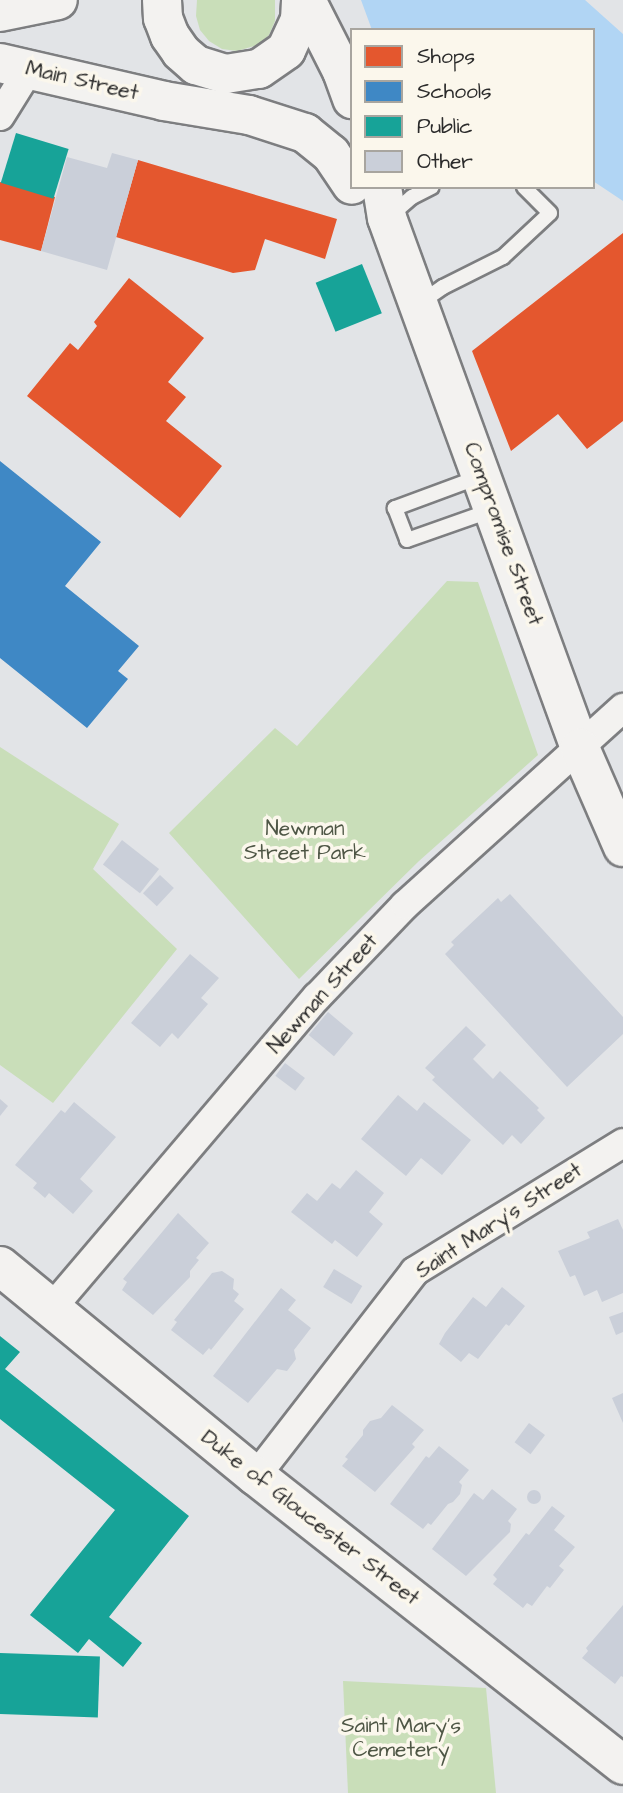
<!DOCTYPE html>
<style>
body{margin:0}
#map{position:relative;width:623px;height:1793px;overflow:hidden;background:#e2e4e7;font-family:"Architects Daughter",sans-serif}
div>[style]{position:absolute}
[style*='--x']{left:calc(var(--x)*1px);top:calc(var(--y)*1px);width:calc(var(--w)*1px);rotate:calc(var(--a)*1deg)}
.green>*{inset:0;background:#c9deb9}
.water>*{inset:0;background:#b1d5f4}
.shops>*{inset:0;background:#e4572e}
.schools>*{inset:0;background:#3f88c5}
.public>*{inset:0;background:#17a398;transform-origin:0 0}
.building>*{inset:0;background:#cacfd9;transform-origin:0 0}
.round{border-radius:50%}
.roads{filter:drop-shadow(2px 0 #7d7e80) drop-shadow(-2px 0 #7d7e80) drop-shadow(0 2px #7d7e80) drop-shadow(0 -2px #7d7e80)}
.service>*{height:14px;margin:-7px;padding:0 7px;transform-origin:7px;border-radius:7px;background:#f3f2f0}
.minor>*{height:28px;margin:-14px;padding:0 14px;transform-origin:14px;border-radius:14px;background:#f3f2f0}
.secondary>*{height:38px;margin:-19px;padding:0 19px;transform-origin:19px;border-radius:19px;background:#f3f2f0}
span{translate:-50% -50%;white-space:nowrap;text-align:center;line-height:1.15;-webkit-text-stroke:7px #fbf7ec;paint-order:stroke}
.street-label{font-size:21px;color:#2b2b2b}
.park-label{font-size:21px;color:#4e5645}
.legend{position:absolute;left:350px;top:28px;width:245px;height:161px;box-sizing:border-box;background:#fbf7ec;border:2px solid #a8a59f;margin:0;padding:9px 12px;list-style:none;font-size:21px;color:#2b2b2b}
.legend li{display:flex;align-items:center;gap:14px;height:35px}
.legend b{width:35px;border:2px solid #a8a59f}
</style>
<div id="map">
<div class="green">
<div style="clip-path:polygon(197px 0,275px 0,275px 21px,269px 35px,258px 45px,237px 51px,222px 49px,209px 41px,200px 30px,196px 16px)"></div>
<div style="clip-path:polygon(447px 581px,478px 582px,538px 755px,419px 861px,299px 979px,169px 833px,275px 728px,297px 746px)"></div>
<div style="clip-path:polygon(0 747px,119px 824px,93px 869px,177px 949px,53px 1103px,0 1065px)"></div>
<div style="clip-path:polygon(343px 1681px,486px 1688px,496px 1793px,348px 1793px)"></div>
</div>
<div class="water">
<div style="clip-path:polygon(361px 0,585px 0,623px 34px,623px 201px,593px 181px,593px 30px,372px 30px)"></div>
</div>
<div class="shops">
<div style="clip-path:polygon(138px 160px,337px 219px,325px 259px,265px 239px,255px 270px,233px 273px,116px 237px)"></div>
<div style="clip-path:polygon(0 182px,55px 197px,41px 251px,0 240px)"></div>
<div style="clip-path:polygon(623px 233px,623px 421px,587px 449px,558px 414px,511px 451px,472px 351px)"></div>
<div style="clip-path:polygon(129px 278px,204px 338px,168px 382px,186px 397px,166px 421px,222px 466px,180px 518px,27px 396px,70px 343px,78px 350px,97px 326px,94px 322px)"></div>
</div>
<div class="schools">
<div style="clip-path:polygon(0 461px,101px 542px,65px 586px,139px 646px,118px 671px,128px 679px,87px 728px,0 658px)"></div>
</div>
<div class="public">
<div style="left:16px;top:133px;width:55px;height:52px;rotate:17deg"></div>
<div style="left:362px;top:264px;width:53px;height:50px;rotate:68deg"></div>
<div style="clip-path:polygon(0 1336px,20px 1352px,5px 1369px,189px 1516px,109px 1617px,142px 1643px,123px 1667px,89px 1639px,78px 1653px,30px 1615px,115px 1510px,0 1419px)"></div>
<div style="left:0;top:1653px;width:100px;height:61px;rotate:2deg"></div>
</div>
<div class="building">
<div style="clip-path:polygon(112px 153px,138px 160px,107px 270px,41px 251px,67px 157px,107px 168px)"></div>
<div style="left:122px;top:840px;width:47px;height:31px;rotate:38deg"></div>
<div style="left:160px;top:875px;width:19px;height:25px;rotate:43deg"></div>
<div style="clip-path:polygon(510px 894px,623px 1017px,623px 1034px,567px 1087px,445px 954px,454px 945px,451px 942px,498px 898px,501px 902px)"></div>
<div style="clip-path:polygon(190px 954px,219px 978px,201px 998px,208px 1004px,178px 1039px,172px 1033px,160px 1047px,131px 1023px)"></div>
<div style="left:328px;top:1012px;width:33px;height:30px;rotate:40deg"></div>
<div style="clip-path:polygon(466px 1026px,486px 1045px,473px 1059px,493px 1079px,500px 1071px,539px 1108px,537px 1110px,545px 1118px,521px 1144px,512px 1135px,503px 1145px,432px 1080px,435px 1077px,425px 1068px)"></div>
<div style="left:285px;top:1063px;width:25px;height:16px;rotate:37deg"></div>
<div style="clip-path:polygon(398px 1095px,417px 1111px,424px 1102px,471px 1140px,442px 1175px,421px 1158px,406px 1176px,361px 1139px)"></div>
<div style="clip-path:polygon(0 1099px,8px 1106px,0 1116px)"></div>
<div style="clip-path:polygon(74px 1102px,116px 1137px,80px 1179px,93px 1191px,73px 1214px,49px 1193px,45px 1198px,37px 1191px,33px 1188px,37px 1183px,15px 1165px,61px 1110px,65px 1113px)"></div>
<div style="clip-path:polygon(356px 1170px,384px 1193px,369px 1212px,383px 1224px,357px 1257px,335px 1240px,332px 1244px,291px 1212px,307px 1193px,317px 1201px,332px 1183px,340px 1189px)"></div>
<div style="clip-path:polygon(178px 1213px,209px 1243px,196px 1258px,199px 1260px,190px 1271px,190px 1277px,153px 1315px,122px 1290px,127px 1282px,123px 1279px)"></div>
<div style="clip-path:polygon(618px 1219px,623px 1230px,623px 1293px,602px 1302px,597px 1290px,584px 1296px,575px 1275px,570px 1277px,558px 1251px,590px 1238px,587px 1232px)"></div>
<div style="left:334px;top:1269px;width:33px;height:21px;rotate:31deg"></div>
<div style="clip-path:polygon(222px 1271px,234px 1279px,233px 1289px,239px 1294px,234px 1301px,244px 1309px,211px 1350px,209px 1348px,203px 1355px,171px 1330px,177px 1322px,174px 1320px,212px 1273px)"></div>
<div style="clip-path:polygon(502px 1287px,525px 1306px,509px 1326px,506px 1324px,478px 1359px,469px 1353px,461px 1362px,439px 1344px,445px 1333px,473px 1297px,486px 1307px)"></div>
<div style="clip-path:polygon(281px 1288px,296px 1300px,288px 1310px,311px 1328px,294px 1350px,296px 1359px,287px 1371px,277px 1369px,248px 1403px,213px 1376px)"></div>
<div style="clip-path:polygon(623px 1312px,623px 1332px,616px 1335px,609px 1317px)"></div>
<div style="clip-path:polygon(623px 1393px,623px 1423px,612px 1398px)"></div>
<div style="clip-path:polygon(392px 1405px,424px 1430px,412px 1444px,415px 1447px,375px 1492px,342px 1466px,348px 1459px,345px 1457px,363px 1435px,363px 1430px,370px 1421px,381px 1418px)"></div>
<div style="left:529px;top:1423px;width:20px;height:24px;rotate:37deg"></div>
<div style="clip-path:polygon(439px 1446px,469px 1470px,459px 1482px,462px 1485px,460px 1494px,453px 1502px,448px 1504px,431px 1525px,428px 1523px,423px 1529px,390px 1504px,426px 1456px,429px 1458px)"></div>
<div style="clip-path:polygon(492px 1489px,517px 1509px,508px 1521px,511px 1524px,510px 1532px,466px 1576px,432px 1549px,474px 1493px,483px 1500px)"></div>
<div class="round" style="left:527px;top:1490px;width:14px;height:14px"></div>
<div style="clip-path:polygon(552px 1506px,565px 1516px,554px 1530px,575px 1547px,559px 1566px,564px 1570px,550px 1588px,547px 1586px,532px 1606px,527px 1603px,523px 1608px,493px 1584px,497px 1579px,493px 1575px,526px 1533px,529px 1535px)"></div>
<div style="clip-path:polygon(623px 1605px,623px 1677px,621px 1676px,615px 1684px,582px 1658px,588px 1651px,586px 1648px)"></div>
</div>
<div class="roads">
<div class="service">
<div style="--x:390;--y:216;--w:29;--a:-41"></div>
<div style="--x:412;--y:197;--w:22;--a:-27"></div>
<div style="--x:420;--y:303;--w:28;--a:-35"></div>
<div style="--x:443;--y:287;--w:67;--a:-26.6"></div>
<div style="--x:503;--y:257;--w:64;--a:-43.1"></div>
<div style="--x:550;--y:213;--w:37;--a:-135"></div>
<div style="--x:479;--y:477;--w:90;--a:159.7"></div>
<div style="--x:395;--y:508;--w:34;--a:69"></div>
<div style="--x:407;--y:540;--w:90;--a:-19.4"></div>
</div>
<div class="minor">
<div style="--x:0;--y:116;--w:57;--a:-58"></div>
<div style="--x:51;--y:1309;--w:410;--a:-49.6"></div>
<div style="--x:317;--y:997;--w:127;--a:-46.3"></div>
<div style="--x:405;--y:905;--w:294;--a:-42.1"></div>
<div style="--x:256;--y:1476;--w:259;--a:-52.2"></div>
<div style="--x:415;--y:1271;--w:244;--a:-31.6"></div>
</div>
<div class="secondary">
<div style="--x:162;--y:0;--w:18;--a:87"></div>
<div style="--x:163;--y:18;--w:19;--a:69"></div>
<div style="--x:170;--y:36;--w:19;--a:55"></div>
<div style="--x:181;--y:52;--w:20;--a:41"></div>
<div style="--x:196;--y:65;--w:31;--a:17"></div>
<div style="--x:226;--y:74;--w:33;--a:-9"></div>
<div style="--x:259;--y:69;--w:33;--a:-35"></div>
<div style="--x:286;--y:50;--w:33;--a:-65"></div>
<div style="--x:300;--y:20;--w:20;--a:-87"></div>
<div style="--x:306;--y:0;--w:80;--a:63.1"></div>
<div style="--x:342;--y:71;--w:30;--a:70"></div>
<div style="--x:0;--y:12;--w:59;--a:-11.7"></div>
<div style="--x:0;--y:63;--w:168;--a:13"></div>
<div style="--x:164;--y:101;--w:86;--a:9.4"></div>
<div style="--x:249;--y:115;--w:59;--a:17.8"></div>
<div style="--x:305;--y:133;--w:33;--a:39"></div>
<div style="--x:331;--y:154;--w:37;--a:56"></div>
<div style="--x:382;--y:187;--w:31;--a:81"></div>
<div style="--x:387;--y:218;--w:564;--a:69.99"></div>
<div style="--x:580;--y:748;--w:108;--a:66.5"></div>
<div style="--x:0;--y:1266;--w:331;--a:39.4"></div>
<div style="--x:256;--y:1476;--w:467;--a:38.2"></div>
</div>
</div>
<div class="street-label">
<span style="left:82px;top:81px;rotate:13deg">Main Street</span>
<span style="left:503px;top:534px;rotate:70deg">Compromise Street</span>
<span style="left:323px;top:994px;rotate:-48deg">Newman Street</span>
<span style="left:499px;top:1221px;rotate:-33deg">Saint Mary's Street</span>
<span style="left:310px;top:1518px;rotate:38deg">Duke of Gloucester Street</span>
</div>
<div class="park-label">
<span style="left:305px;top:841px">Newman<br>Street Park</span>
<span style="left:401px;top:1738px">Saint Mary's<br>Cemetery</span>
</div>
<ul class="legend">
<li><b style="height:19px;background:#e4572e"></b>Shops</li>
<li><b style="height:19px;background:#3f88c5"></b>Schools</li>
<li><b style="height:19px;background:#17a398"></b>Public</li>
<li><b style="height:19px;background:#cacfd9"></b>Other</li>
</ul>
</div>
